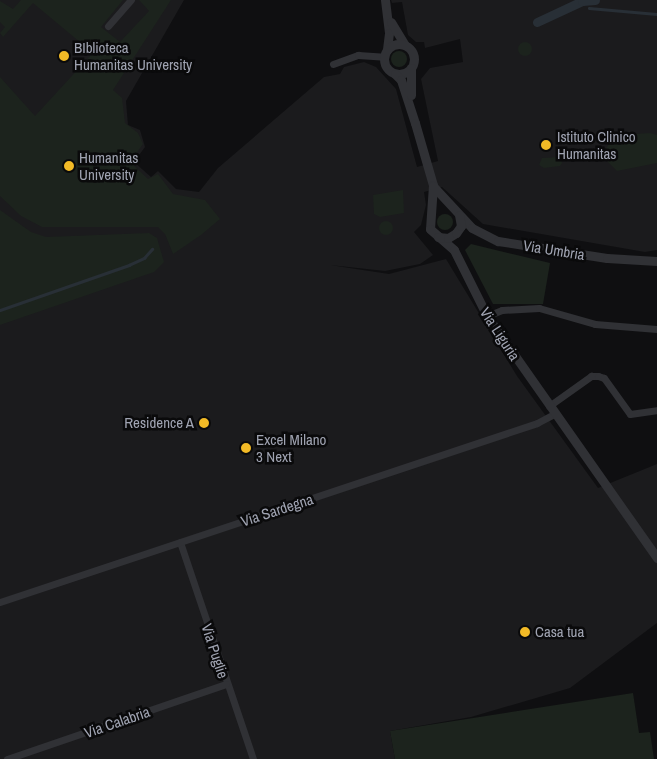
<!DOCTYPE html>
<style>
body{margin:0}
#map{position:relative;width:657px;height:759px;overflow:hidden;background:#0f0f11;font-family:"Archivo Narrow",sans-serif}
div>[style]{position:absolute}
[style*='--x']{left:calc(var(--x)*1px);top:calc(var(--y)*1px);width:calc(var(--w)*1px);rotate:calc(var(--a)*1deg)}
.built>*{inset:0;background:#1b1b1d}
.green>*{inset:0;background:#1c231d}
.round{border-radius:50%}
.stream>*{height:2.5px;margin:-1.25px;padding:0 1.25px;transform-origin:1.25px;border-radius:1.25px;background:#282f36}
.canal>*{height:9px;margin:-4.5px;padding:0 4.5px;transform-origin:4.5px;border-radius:4.5px;background:#282f36}
.minor>*{height:7px;margin:-3.5px;padding:0 3.5px;transform-origin:3.5px;border-radius:3.5px;background:#303135}
.tertiary>*{height:9px;margin:-4.5px;padding:0 4.5px;transform-origin:4.5px;border-radius:4.5px;background:#303135}
.tertiary>.ring{margin:-4.5px;padding:0;box-sizing:content-box;background:none;border:9px solid #303135;border-radius:50%}
.dots>*{width:14px;height:14px;translate:-50% -50%;box-sizing:border-box;border:2px solid #0a0a0b;border-radius:50%}
span{translate:-50% -50%;white-space:nowrap;text-align:center;line-height:1.15;-webkit-text-stroke:5px #0a0a0b;paint-order:stroke}
.poi-label{font-size:15px;color:#a0a4b2}
.left{translate:0 -50%;text-align:left}
.right{translate:-100% -50%;text-align:right}
.street-label{font-size:15px;color:#a0a4b2}
</style>
<div id="map">
<div class="built">
<div style="clip-path:polygon(0 0,184px 0,126px 101px,128px 125px,140px 130px,145px 147px,134px 162px,151px 177px,158px 171px,176px 189px,199px 192px,218px 168px,324px 77px,340px 74px,344px 67px,364px 62px,376px 67px,396px 89px,417px 167px,438px 161px,421px 79px,430px 68px,463px 62px,460px 39px,425px 48px,424px 42px,416px 42px,408px 35px,402px 2px,392px 3px,391px 0,657px 0,657px 250px,645px 252px,483px 224px,442px 187px,424px 192px,426px 205px,421px 225px,414px 232px,433px 255px,420px 264px,385px 271px,330px 265px,389px 274px,446px 259px,517px 376px,598px 488px,657px 464px,657px 623px,570px 688px,471px 717px,390px 731px,395px 759px,0 759px)"></div>
</div>
<div class="green">
<div style="clip-path:polygon(21px 0,123px 0,101px 27px,120px 42px,149px 11px,139px 0,171px 0,113px 90px,122px 98px,125px 123px,138px 133px,143px 144px,130px 162px,148px 179px,158px 174px,173px 194px,205px 200px,220px 219px,201px 235px,173px 254px,165px 234px,158px 227px,42px 227px,21px 216px,0 196px,0 77px,35px 116px,93px 53px,33px 3px,3px 37px,0 33px,5px 27px,0 22px,0 1px,13px 9px)"></div>
<div class="round" style="left:518px;top:42px;width:14px;height:14px"></div>
<div class="round" style="left:391px;top:51px;width:16px;height:16px"></div>
<div style="clip-path:polygon(650px 133px,657px 135px,657px 163px,617px 171px,606px 160px,605px 150px,612px 139px,620px 135px)"></div>
<div style="clip-path:polygon(591px 153px,596px 156px,594px 160px,570px 161px,572px 156px)"></div>
<div style="clip-path:polygon(560px 157px,562px 163px,560px 166px,544px 168px,539px 165px,542px 158px)"></div>
<div style="clip-path:polygon(403px 190px,404px 213px,380px 217px,374px 214px,373px 195px)"></div>
<div style="clip-path:polygon(0 210px,31px 232px,46px 237px,149px 233px,157px 238px,164px 262px,154px 272px,0 325px)"></div>
<div class="round" style="left:437px;top:214px;width:16px;height:16px"></div>
<div class="round" style="left:379px;top:221px;width:14px;height:14px"></div>
<div style="clip-path:polygon(471px 244px,550px 263px,543px 304px,493px 304px,465px 250px)"></div>
<div style="clip-path:polygon(633px 693px,639px 733px,650px 732px,654px 759px,395px 759px,390px 731px)"></div>
</div>
<div class="stream">
<div style="--x:589;--y:8;--w:68;--a:5"></div>
<div style="--x:0;--y:310;--w:137;--a:-19.2"></div>
<div style="--x:129;--y:265;--w:17;--a:-25"></div>
<div style="--x:144;--y:258;--w:12;--a:-48"></div>
</div>
<div class="canal">
<div style="--x:537;--y:22;--w:50;--a:-25"></div>
<div style="--x:582;--y:1;--w:13;--a:-4"></div>
</div>
<div class="minor">
<div style="--x:108;--y:26;--w:35;--a:-49"></div>
<div style="--x:333;--y:64;--w:27;--a:-20"></div>
<div style="--x:358;--y:55;--w:26;--a:4"></div>
<div style="--x:487;--y:316;--w:16;--a:-22"></div>
<div style="--x:502;--y:310;--w:37;--a:-3"></div>
<div style="--x:539;--y:308;--w:58;--a:15.9"></div>
<div style="--x:595;--y:324;--w:62;--a:4.6"></div>
<div style="--x:549;--y:406;--w:52;--a:-35.5"></div>
<div style="--x:591;--y:376;--w:7;--a:0"></div>
<div style="--x:598;--y:376;--w:6;--a:18"></div>
<div style="--x:604;--y:378;--w:44;--a:54.2"></div>
<div style="--x:630;--y:414;--w:27;--a:-8"></div>
<div style="--x:180;--y:542;--w:229;--a:71.4"></div>
<div style="--x:0;--y:602;--w:566;--a:-18.43"></div>
<div style="--x:537;--y:423;--w:19;--a:-28"></div>
<div style="--x:7;--y:759;--w:231;--a:-18.9"></div>
</div>
<div class="tertiary">
<div style="--x:385;--y:0;--w:33;--a:83"></div>
<div style="--x:389;--y:33;--w:17;--a:97"></div>
<div style="--x:391;--y:22;--w:27;--a:59"></div>
<div class="ring" style="left:384px;top:44px;width:21px;height:21px"></div>
<div style="--x:395;--y:74;--w:8;--a:45"></div>
<div style="--x:401;--y:80;--w:45;--a:72"></div>
<div style="--x:415;--y:123;--w:65;--a:73.8"></div>
<div style="--x:433;--y:185;--w:44;--a:93.9"></div>
<div style="--x:430;--y:229;--w:32;--a:41"></div>
<div style="--x:454;--y:250;--w:74;--a:63.4"></div>
<div style="--x:487;--y:316;--w:296;--a:54.9"></div>
<div style="--x:411;--y:95;--w:27;--a:-90"></div>
<div style="--x:433;--y:186;--w:57;--a:47.1"></div>
<div style="--x:472;--y:228;--w:29;--a:27"></div>
<div style="--x:498;--y:241;--w:110;--a:8.9"></div>
<div style="--x:607;--y:258;--w:50;--a:3.4"></div>
<div style="--x:438;--y:237;--w:10;--a:6"></div>
<div style="--x:448;--y:238;--w:9;--a:-32"></div>
<div style="--x:456;--y:233;--w:9;--a:-54"></div>
<div style="--x:461;--y:226;--w:11;--a:-100"></div>
</div>
<div class="dots">
<div style="left:64px;top:56px;background:#f2ba26"></div>
<div style="left:546px;top:145px;background:#f2ba26"></div>
<div style="left:69px;top:166px;background:#f2ba26"></div>
<div style="left:204px;top:423px;background:#f2ba26"></div>
<div style="left:246px;top:448px;background:#f2ba26"></div>
<div style="left:525px;top:632px;background:#f2ba26"></div>
</div>
<div class="poi-label">
<span class="left" style="left:74px;top:56px">BIblioteca<br>Humanitas University</span>
<span class="left" style="left:557px;top:145px">Istituto Clinico<br>Humanitas</span>
<span class="left" style="left:79px;top:166px">Humanitas<br>University</span>
<span class="right" style="left:194px;top:423px">Residence A</span>
<span class="left" style="left:256px;top:448px">Excel Milano<br>3 Next</span>
<span class="left" style="left:535px;top:632px">Casa tua</span>
</div>
<div class="street-label">
<span style="left:554px;top:250px;rotate:9deg">Via Umbria</span>
<span style="left:500px;top:334px;rotate:57deg">Via Liguria</span>
<span style="left:277px;top:510px;rotate:-18deg">Via Sardegna</span>
<span style="left:215px;top:651px;rotate:72deg">Via Puglie</span>
<span style="left:117px;top:722px;rotate:-19deg">Via Calabria</span>
</div>
</div>
